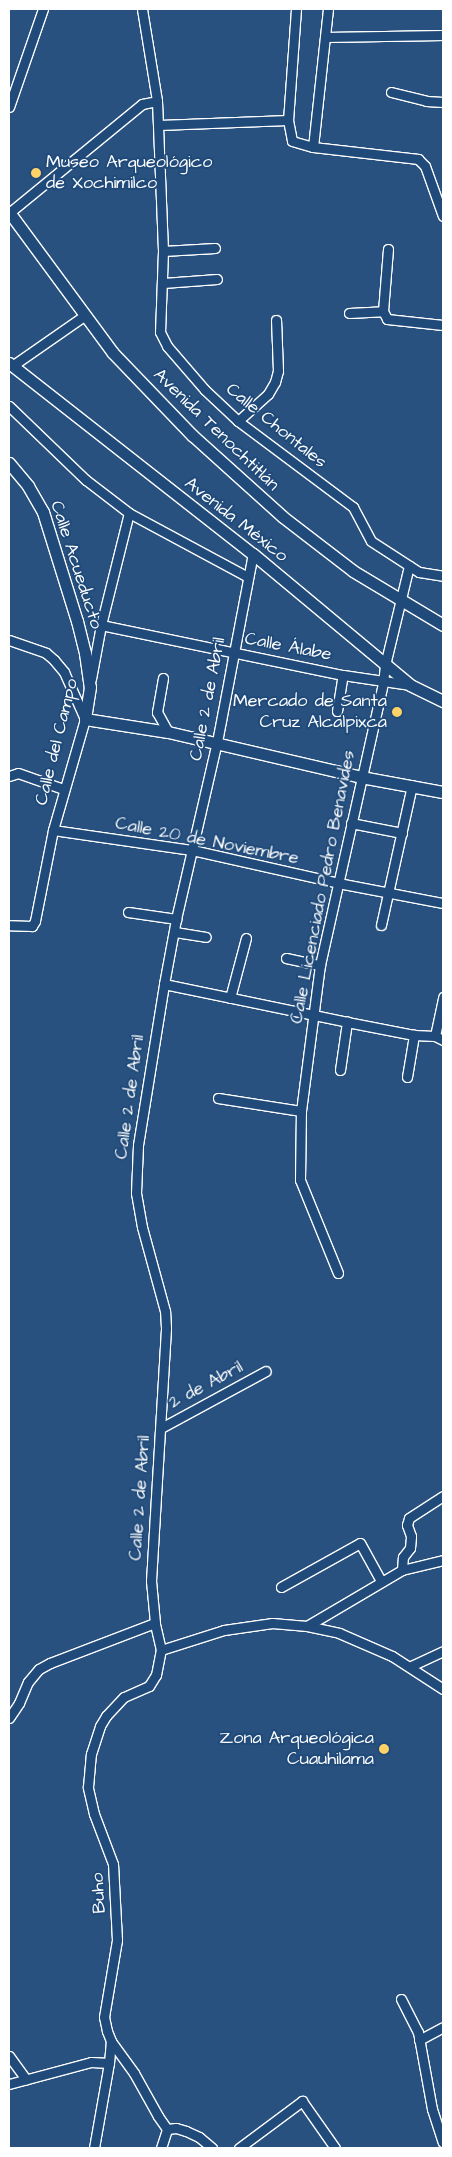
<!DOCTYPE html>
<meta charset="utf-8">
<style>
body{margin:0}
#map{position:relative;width:452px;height:2157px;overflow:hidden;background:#28517f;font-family:"Architects Daughter",sans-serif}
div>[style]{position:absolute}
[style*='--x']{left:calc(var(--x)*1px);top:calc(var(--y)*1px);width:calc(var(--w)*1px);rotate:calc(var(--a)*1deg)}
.roads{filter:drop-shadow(1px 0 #fff) drop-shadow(-1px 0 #fff) drop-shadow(0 1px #fff) drop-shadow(0 -1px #fff)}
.street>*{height:9px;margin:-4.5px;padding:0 4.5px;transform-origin:4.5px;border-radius:4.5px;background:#1f4a7a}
.secondary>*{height:11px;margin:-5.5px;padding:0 5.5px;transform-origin:5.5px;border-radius:5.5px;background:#1f4a7a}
.dots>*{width:14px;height:14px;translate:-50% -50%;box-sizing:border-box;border:2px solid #1f4a7a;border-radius:50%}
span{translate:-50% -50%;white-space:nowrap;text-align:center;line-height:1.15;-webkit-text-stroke:4px #1f4a7a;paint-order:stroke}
.poi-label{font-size:18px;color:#fff}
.left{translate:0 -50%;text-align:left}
.right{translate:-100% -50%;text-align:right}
.street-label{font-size:18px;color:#fff}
.frame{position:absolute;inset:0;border:10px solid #fff;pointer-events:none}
</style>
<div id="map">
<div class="roads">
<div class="street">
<div style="--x:142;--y:9;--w:93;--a:80.7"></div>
<div style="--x:157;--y:101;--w:150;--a:87.7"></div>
<div style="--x:163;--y:251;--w:81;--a:92.1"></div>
<div style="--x:160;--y:332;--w:16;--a:63"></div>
<div style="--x:167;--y:346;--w:58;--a:49.2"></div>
<div style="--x:205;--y:390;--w:45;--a:43.2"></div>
<div style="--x:238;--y:421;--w:144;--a:36.8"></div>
<div style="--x:353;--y:507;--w:38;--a:62"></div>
<div style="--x:371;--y:541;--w:57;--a:32.9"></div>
<div style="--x:419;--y:572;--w:24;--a:9"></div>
<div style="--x:296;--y:9;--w:111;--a:94.1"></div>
<div style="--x:288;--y:120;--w:21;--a:79"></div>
<div style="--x:292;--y:141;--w:22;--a:16"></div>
<div style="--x:313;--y:147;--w:106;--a:6.5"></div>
<div style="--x:418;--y:159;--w:10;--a:45"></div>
<div style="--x:425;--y:166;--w:53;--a:70.2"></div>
<div style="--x:325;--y:37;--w:118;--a:-1"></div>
<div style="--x:391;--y:92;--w:36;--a:14"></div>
<div style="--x:426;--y:101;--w:17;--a:3"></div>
<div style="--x:9;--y:107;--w:104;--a:-70.9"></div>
<div style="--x:159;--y:125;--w:129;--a:-2.2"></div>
<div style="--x:313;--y:147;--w:139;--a:-83.8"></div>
<div style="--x:9;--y:213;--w:172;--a:-39.3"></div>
<div style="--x:142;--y:104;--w:15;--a:-11"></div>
<div style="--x:388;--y:249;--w:62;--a:94.6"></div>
<div style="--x:383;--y:311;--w:9;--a:63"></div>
<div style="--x:387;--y:319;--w:56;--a:6.1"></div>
<div style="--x:163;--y:251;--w:52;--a:-3.3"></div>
<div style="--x:163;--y:283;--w:54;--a:-4.2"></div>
<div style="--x:349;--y:313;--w:34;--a:-3"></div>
<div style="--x:12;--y:366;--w:88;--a:-34.8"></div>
<div style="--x:9;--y:406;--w:107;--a:43.9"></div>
<div style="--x:86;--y:480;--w:54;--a:37.5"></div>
<div style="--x:129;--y:513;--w:135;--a:28.3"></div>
<div style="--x:238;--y:421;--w:40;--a:-42"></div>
<div style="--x:268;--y:394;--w:14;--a:-60"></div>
<div style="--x:275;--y:382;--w:11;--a:-75"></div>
<div style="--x:278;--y:371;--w:51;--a:-92.2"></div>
<div style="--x:101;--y:625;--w:247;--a:11.7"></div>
<div style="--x:343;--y:675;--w:68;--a:8.5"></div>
<div style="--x:9;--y:640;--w:39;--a:19"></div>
<div style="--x:46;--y:653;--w:11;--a:41"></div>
<div style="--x:54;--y:660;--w:16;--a:50"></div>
<div style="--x:64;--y:672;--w:51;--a:65.9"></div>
<div style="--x:85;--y:719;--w:116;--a:106.1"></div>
<div style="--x:53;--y:830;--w:93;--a:101.2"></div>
<div style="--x:35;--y:921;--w:6;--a:121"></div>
<div style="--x:32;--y:926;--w:23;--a:-178"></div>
<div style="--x:163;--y:678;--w:35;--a:100"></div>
<div style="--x:157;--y:712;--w:23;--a:61"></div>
<div style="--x:91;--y:679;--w:55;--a:-79.5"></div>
<div style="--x:101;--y:625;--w:115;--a:-76"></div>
<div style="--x:337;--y:711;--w:36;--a:-81"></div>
<div style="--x:9;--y:776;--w:9;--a:-18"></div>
<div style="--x:18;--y:773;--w:48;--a:19.6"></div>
<div style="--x:351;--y:823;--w:52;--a:11.1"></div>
<div style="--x:53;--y:830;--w:140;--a:8.2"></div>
<div style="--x:192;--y:850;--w:150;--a:12.7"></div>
<div style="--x:338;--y:883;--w:107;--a:10.8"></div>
<div style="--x:128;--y:912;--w:49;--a:8.3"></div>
<div style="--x:381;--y:925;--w:143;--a:-77.5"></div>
<div style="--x:175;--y:932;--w:31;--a:9"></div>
<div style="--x:286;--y:958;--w:35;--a:12"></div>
<div style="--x:164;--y:984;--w:187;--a:11.7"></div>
<div style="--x:347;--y:1022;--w:68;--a:11"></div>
<div style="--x:414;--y:1035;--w:21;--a:3"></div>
<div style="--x:435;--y:1036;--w:9;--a:27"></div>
<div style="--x:230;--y:998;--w:62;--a:-75.1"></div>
<div style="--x:435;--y:1036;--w:40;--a:-78"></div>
<div style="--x:340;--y:1070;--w:49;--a:-81.7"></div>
<div style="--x:407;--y:1077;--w:43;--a:-80.5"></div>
<div style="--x:218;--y:1098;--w:84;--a:8.9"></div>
<div style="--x:338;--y:1273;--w:100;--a:-112.2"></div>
<div style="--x:300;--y:1180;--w:69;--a:-89.2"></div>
<div style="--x:301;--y:1111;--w:147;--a:-82.6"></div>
<div style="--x:320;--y:965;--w:290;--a:-77.4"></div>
<div style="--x:383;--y:682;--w:17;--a:-83"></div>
<div style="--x:385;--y:665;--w:102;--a:-76.4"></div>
<div style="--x:161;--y:1428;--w:119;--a:-28.5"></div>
<div style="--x:402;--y:1570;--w:13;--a:-86"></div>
<div style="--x:403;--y:1557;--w:11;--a:-52"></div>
<div style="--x:410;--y:1548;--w:12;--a:-85"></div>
<div style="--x:411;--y:1536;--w:12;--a:-110"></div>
<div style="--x:407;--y:1525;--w:7;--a:-74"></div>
<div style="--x:409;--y:1518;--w:40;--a:-32.9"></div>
<div style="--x:281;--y:1587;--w:90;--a:-29.1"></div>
<div style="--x:360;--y:1543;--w:43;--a:61.1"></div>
<div style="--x:307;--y:1626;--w:110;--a:-30.5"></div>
<div style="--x:402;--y:1570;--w:42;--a:-13.7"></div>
<div style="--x:161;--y:1650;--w:66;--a:-17.6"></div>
<div style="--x:224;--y:1630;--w:49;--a:-8.3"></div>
<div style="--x:272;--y:1623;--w:35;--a:5"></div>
<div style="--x:307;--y:1626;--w:33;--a:12"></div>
<div style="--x:339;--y:1633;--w:58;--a:23.5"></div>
<div style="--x:392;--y:1656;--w:61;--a:32.9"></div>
<div style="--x:411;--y:1666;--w:35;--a:-25"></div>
<div style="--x:9;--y:1718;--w:18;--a:-56"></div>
<div style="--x:19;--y:1703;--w:23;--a:-67"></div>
<div style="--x:28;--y:1682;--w:17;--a:-50"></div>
<div style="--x:39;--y:1669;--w:13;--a:-29"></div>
<div style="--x:50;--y:1663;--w:112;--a:-20.9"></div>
<div style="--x:401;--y:1999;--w:37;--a:63"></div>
<div style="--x:418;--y:2032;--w:78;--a:79.7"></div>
<div style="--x:432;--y:2109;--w:35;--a:72"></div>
<div style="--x:419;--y:2040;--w:27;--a:-28"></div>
<div style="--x:9;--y:2056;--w:29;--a:54"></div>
<div style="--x:9;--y:2084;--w:85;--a:-15"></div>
<div style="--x:91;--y:2062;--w:18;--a:3"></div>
<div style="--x:167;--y:2129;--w:9;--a:-6"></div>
<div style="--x:176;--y:2128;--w:10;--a:17"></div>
<div style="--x:186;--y:2131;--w:14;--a:25"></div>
<div style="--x:199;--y:2137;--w:17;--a:40"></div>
<div style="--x:94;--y:2148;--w:86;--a:-80"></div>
<div style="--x:109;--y:2063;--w:22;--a:-85"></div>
<div style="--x:161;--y:2148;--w:20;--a:-72"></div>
<div style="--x:167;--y:2129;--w:16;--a:-125"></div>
<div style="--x:158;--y:2116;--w:49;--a:-119.2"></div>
<div style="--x:134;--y:2073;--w:39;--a:-126"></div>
<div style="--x:111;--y:2041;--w:11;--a:-112"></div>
<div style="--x:107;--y:2031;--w:14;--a:-102"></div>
<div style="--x:104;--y:2017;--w:78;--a:-80.4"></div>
<div style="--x:117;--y:1940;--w:76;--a:-93"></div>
<div style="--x:113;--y:1864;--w:53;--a:-110.8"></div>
<div style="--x:94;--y:1814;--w:28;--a:-103"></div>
<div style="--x:88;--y:1787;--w:33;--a:-85"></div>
<div style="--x:91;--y:1754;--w:29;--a:-72"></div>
<div style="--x:100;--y:1726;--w:12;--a:-59"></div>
<div style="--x:106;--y:1716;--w:26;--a:-47"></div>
<div style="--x:124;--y:1697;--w:27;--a:-24"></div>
<div style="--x:149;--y:1686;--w:13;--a:-58"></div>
<div style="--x:156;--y:1675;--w:25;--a:-79"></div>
<div style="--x:161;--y:1650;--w:28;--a:-103"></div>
<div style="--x:155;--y:1623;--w:42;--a:-95.4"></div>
<div style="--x:151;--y:1581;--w:253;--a:-86.6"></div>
<div style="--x:166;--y:1328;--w:17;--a:-93"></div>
<div style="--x:165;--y:1311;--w:87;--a:-105.3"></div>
<div style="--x:142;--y:1227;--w:35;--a:-100"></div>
<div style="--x:136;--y:1193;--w:48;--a:-87.6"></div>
<div style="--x:138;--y:1145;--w:163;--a:-80.8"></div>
<div style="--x:164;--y:984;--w:66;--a:-79.5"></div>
<div style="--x:176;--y:919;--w:182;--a:-77"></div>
<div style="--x:217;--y:742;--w:191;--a:-79.2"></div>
<div style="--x:239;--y:2148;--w:79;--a:-36.7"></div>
<div style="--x:302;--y:2101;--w:57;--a:54.9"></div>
</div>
<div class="secondary">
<div style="--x:9;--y:212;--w:175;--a:53.6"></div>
<div style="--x:113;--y:353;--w:114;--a:46.1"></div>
<div style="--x:192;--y:435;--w:122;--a:42"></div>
<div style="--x:283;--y:517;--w:88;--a:37.6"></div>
<div style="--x:353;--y:571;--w:105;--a:31"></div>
<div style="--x:9;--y:363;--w:310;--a:38.1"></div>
<div style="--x:253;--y:554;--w:204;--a:39.8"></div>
<div style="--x:410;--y:685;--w:37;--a:26"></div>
<div style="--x:9;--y:463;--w:30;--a:50"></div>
<div style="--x:28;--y:486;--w:30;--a:60"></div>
<div style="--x:43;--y:512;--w:114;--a:72.7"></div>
<div style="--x:77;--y:621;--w:33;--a:76"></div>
<div style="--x:85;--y:653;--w:34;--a:82"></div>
<div style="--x:90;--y:687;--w:32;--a:99"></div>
<div style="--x:85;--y:719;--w:84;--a:8.9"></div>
<div style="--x:168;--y:732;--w:198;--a:13.1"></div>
<div style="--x:361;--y:777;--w:83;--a:10.4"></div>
</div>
</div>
<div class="dots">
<div style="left:36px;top:173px;background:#ffd166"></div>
<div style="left:397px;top:712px;background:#ffd166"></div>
<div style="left:384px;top:1749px;background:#ffd166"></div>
</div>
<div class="poi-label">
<span class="left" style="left:46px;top:173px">Museo Arqueológico<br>de Xochimilco</span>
<span class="right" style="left:387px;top:712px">Mercado de Santa<br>Cruz Alcalpixca</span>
<span class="right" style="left:374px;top:1749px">Zona Arqueológica<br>Cuauhilama</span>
</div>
<div class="street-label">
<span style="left:276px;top:426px;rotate:39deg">Calle Chontales</span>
<span style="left:216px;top:430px;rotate:44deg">Avenida Tenochtitlán</span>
<span style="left:236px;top:520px;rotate:38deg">Avenida México</span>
<span style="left:76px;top:565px;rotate:72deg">Calle Acueducto</span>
<span style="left:288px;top:647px;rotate:11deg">Calle Álabe</span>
<span style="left:208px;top:699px;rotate:-79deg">Calle 2 de Abril</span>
<span style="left:57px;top:742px;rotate:-76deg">Calle del Campo</span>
<span style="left:207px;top:841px;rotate:11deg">Calle 20 de Noviembre</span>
<span style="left:323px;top:887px;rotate:-79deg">Calle Licenciado Pedro Benavides</span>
<span style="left:130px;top:1097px;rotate:-82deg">Calle 2 de Abril</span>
<span style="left:206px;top:1385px;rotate:-28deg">2 de Abril</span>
<span style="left:140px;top:1498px;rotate:-86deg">Calle 2 de Abril</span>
<span style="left:99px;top:1893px;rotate:-93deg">Buho</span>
</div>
<div class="frame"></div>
</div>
